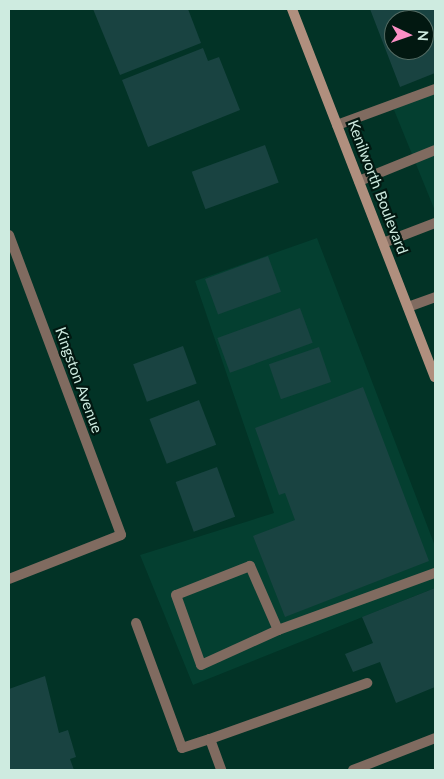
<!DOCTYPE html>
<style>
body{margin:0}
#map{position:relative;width:444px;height:779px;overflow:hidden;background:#023326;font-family:Lato,sans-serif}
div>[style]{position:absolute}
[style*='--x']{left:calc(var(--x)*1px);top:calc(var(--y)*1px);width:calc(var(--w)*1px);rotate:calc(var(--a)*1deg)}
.built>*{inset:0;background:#043f30}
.building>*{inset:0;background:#194341;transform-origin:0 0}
.service>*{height:10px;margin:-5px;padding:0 5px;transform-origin:5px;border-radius:5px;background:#806b60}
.minor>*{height:10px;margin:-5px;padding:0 5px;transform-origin:5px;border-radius:5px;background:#806b60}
.secondary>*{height:10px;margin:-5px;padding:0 5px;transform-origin:5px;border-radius:5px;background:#b08f7e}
span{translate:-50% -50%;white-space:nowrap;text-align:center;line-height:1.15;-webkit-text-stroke:4.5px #021811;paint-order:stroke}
.street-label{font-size:15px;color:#ceebe0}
.frame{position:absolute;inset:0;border:10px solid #ceebe0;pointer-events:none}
.north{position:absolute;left:384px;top:10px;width:50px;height:50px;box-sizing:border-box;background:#021811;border:1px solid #546c64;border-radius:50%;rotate:93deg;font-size:14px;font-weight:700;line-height:20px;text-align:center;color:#ceebe0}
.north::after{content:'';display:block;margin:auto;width:18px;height:22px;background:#fb8fc5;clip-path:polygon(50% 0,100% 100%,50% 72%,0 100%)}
</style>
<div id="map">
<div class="built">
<div style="clip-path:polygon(435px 88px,435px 211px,392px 105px)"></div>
<div style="clip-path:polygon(317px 238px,435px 546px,435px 588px,193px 685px,140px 555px,274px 513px,195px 281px)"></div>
</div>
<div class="building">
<div style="clip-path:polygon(93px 9px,188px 9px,201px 43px,120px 75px)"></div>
<div style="clip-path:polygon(evenodd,370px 9px,435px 9px,435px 73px,400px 87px,370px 9px,394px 20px,424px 20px,424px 50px,394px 50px,394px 20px)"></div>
<div style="clip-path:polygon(203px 48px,208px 61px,219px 57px,240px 110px,148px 147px,122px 80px)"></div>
<div style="left:265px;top:145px;width:40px;height:78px;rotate:70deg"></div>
<div style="left:268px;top:256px;width:38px;height:67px;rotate:70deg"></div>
<div style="left:300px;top:308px;width:37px;height:88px;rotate:70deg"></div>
<div style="left:183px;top:346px;width:40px;height:53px;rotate:70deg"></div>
<div style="left:319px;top:347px;width:37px;height:53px;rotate:71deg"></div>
<div style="clip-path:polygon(363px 387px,429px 561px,285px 617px,253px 536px,295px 520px,285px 493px,279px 495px,255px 428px)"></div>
<div style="left:199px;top:400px;width:48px;height:53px;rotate:69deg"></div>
<div style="left:217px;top:467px;width:53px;height:44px;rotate:70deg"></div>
<div style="clip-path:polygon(435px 588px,435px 687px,396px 703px,380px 662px,353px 672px,345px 654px,373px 643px,362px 617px)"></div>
<div style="clip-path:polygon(45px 676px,59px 733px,68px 730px,76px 757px,70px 759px,74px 770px,9px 770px,9px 689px)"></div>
</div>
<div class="service">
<div style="--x:337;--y:125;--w:104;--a:-20.2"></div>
<div style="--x:359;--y:181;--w:82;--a:-22.2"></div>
<div style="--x:383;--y:243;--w:56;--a:-21"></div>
<div style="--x:408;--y:307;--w:29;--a:-20"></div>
<div style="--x:136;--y:623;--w:133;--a:69.8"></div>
<div style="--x:182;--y:748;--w:29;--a:-18"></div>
<div style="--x:210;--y:739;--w:33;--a:70"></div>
<div style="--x:278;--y:630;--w:70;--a:-113.6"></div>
<div style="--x:250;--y:566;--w:79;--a:158.6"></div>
<div style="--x:176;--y:595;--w:74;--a:70.3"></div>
<div style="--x:201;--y:665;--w:85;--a:-24.4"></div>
<div style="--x:278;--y:630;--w:167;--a:-20"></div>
<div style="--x:210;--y:739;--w:167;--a:-19.6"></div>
</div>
<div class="minor">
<div style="--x:9;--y:235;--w:320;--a:69.5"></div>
<div style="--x:121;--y:535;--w:120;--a:158.6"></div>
<div style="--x:353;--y:770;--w:88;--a:-21.3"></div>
</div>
<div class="secondary">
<div style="--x:292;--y:9;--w:395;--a:68.8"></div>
</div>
<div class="street-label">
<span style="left:378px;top:187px;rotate:69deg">Kenilworth Boulevard</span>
<span style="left:79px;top:380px;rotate:70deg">Kingston Avenue</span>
</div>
<div class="frame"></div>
<div class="north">N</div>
</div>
